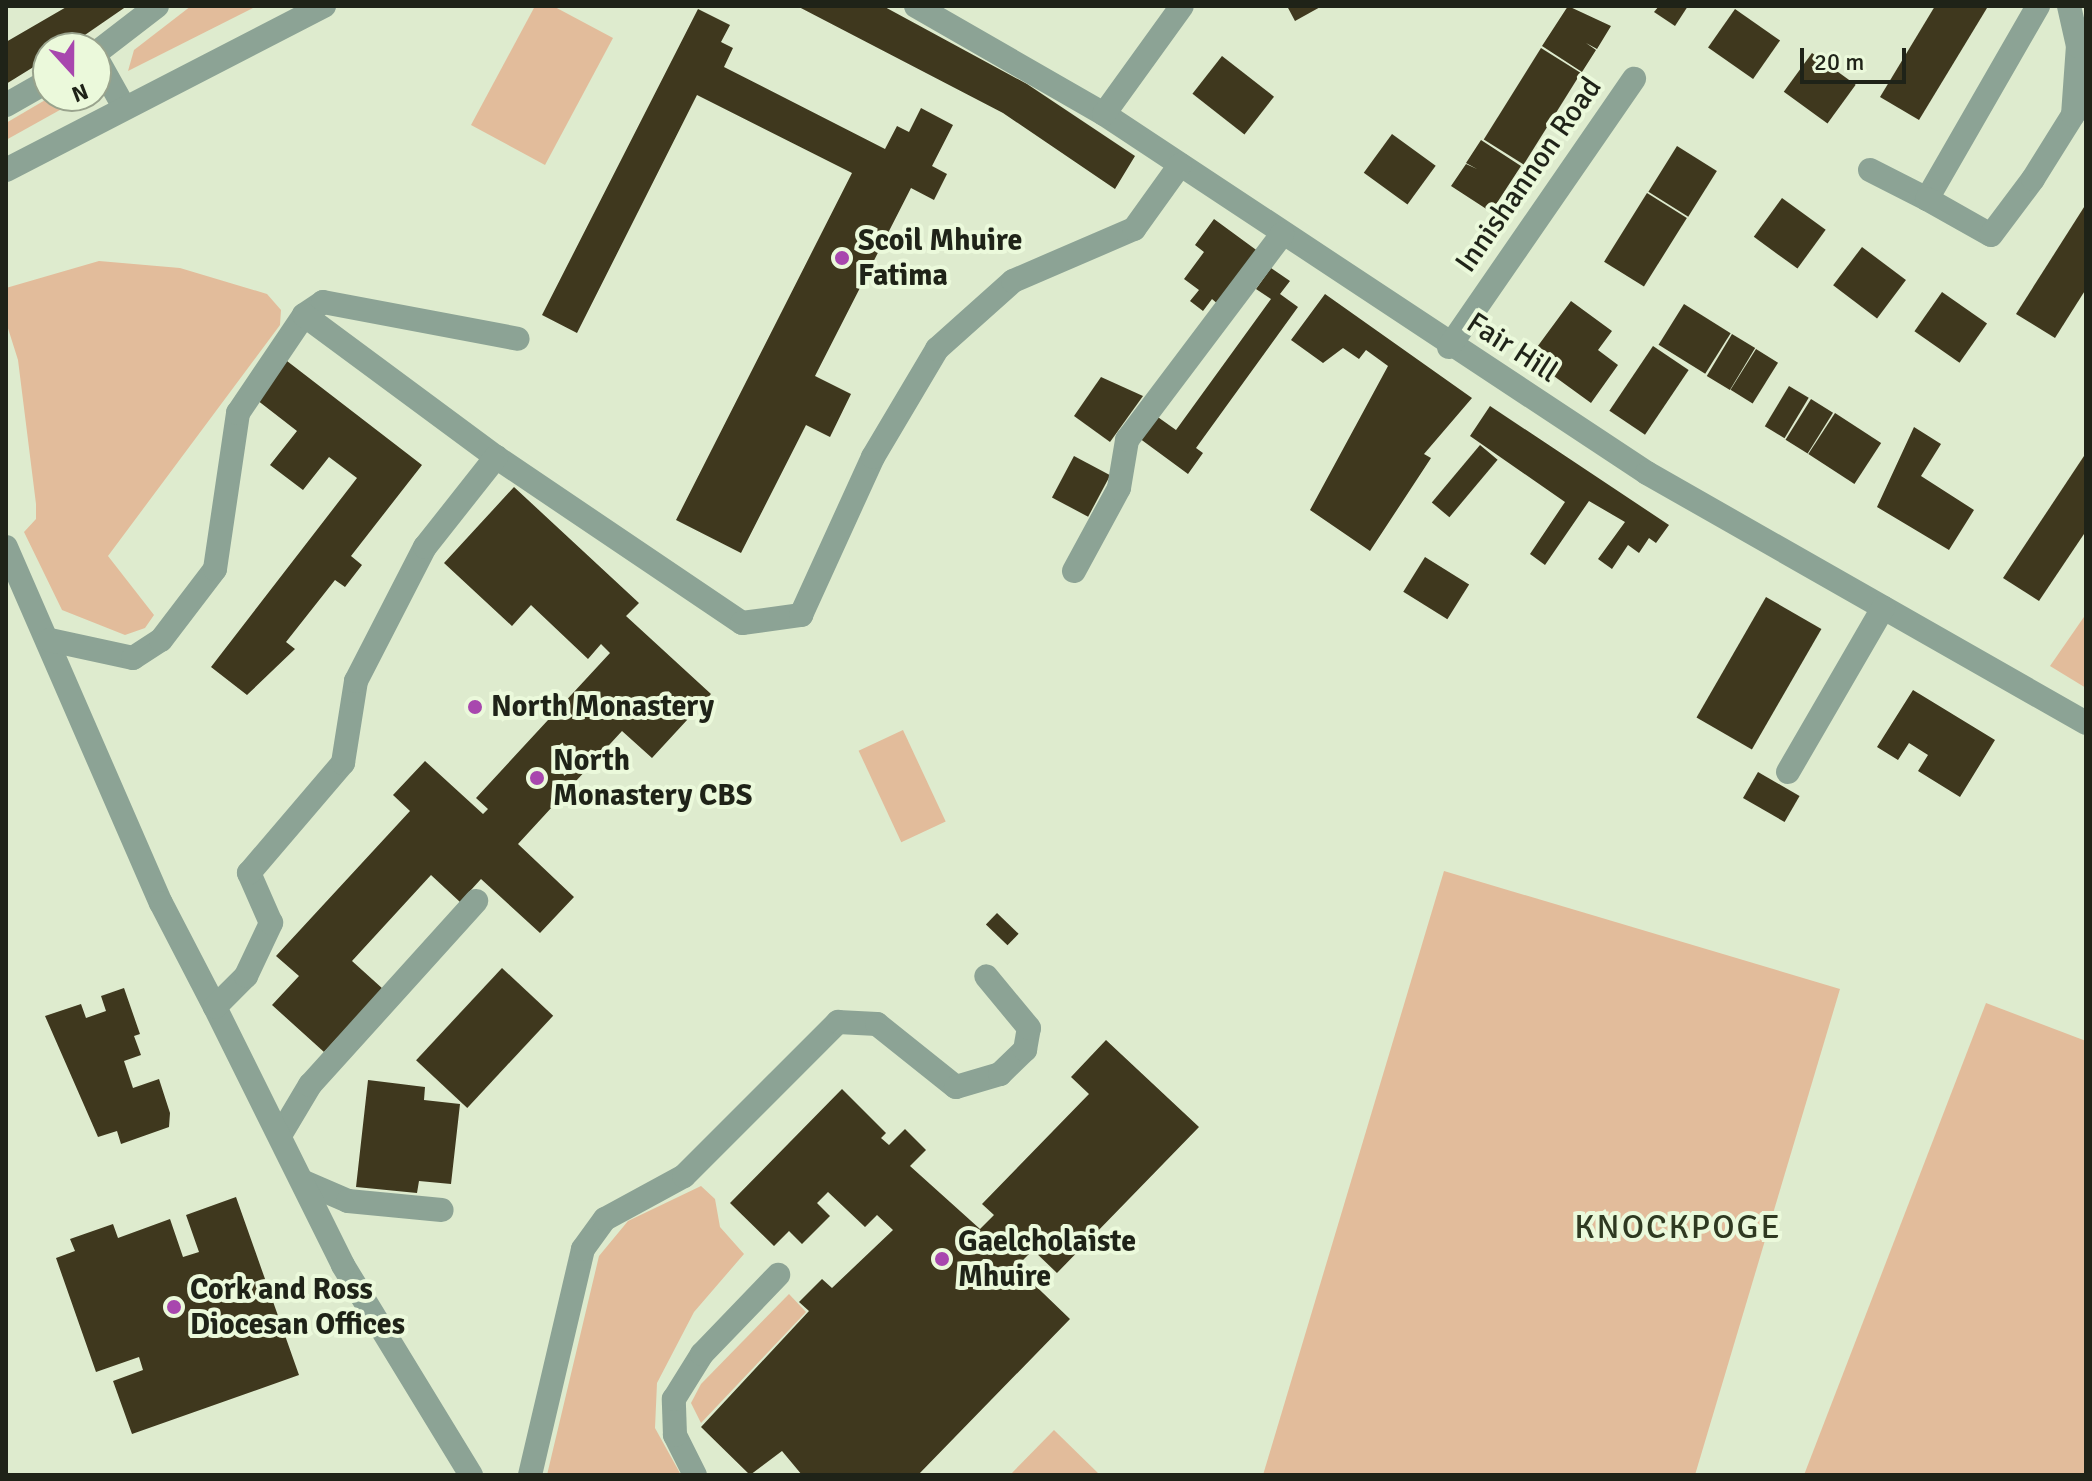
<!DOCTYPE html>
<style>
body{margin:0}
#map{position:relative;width:2092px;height:1481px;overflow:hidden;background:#deebce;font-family:Signika,sans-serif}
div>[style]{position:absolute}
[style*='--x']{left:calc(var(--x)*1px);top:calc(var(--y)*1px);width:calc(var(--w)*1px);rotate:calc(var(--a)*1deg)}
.green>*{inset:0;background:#e2bc9b;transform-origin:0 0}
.building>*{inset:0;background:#3f381e;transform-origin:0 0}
.minor>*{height:24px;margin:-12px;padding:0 12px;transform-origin:12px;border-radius:12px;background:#8ca395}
.dots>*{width:22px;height:22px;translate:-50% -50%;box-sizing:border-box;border:4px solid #ebf9db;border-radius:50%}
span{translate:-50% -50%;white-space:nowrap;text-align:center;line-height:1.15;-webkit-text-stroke:8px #ebf9db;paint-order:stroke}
.street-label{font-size:30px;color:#1f2318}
.poi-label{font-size:30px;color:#1f2318;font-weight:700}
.left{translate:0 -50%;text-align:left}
.quarter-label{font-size:34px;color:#2f3921;letter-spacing:2px}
.frame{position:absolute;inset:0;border:8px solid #1f2318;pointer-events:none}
.north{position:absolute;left:32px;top:32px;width:80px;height:80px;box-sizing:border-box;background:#ebf9db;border:2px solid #99a38d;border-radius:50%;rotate:159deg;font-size:22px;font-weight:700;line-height:32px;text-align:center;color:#1f2318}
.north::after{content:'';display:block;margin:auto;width:28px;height:36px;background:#a847ae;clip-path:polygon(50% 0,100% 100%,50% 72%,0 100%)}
.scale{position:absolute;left:1800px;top:48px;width:106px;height:36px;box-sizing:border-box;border:4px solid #1f2318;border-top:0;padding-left:10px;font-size:24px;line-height:28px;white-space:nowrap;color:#1f2318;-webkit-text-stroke:6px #ebf9db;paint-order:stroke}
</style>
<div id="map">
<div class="green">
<div style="clip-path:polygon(191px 6px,257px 6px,128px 71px,134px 50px)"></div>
<div style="clip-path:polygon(535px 6px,553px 6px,613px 38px,545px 165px,471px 125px)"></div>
<div style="clip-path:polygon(52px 96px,85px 96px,6px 140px,6px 123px)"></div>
<div style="clip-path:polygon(99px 261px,180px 268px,267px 294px,281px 310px,280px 325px,108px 556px,154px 615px,145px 628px,125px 635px,62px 610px,24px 532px,36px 519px,36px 504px,18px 360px,6px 322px,6px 288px)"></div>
<div style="clip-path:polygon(2086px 614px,2086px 688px,2050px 666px)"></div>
<div style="left:903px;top:730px;width:101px;height:49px;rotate:65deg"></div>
<div style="clip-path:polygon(1444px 871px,1840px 989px,1695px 1475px,1263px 1475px)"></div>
<div style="clip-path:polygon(1986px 1003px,2086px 1041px,2086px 1475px,1804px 1475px)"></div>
<div style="clip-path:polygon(701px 1186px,715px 1199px,720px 1227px,744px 1254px,694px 1312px,657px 1383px,655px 1428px,681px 1475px,547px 1475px,599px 1256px,628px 1221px)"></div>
<div style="clip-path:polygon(789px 1294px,806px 1312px,701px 1423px,691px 1403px,701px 1384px)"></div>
<div style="clip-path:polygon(1054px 1430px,1100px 1475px,1010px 1475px)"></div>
</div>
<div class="building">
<div style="clip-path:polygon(68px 6px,127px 6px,66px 48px,48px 48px,48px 58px,6px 84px,6px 42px)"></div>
<div style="clip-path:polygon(797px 6px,883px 6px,1027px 84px,1135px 156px,1115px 189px,1003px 113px)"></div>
<div style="clip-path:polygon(1287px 6px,1322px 6px,1295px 21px)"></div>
<div style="clip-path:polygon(1568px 6px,1611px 26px,1597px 49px,1586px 43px,1596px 50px,1582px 72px,1542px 46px)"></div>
<div style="clip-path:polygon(1659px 6px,1688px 6px,1675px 26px,1654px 12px)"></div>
<div style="clip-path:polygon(1935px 6px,1987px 8px,1919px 120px,1880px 97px)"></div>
<div style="clip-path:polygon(698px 9px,730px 25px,721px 42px,733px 48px,724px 67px,885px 149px,897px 126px,909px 132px,921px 108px,953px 125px,932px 166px,947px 174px,934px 200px,911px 188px,815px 376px,851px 394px,830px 437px,806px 425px,741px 553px,676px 520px,852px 173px,697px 95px,577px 333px,542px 315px)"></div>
<div style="left:1735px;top:9px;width:55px;height:47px;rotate:35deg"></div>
<div style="left:1541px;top:48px;width:47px;height:108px;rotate:32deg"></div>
<div style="left:1812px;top:53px;width:54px;height:48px;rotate:36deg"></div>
<div style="left:1222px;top:56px;width:66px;height:48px;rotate:38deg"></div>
<div style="left:1392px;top:134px;width:54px;height:48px;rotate:36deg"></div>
<div style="clip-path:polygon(1481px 140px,1521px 166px,1491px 212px,1451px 186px,1466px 164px,1477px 169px,1466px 163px)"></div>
<div style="left:1677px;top:146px;width:47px;height:54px;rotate:32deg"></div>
<div style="left:1647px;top:193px;width:47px;height:81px;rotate:32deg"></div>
<div style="left:1782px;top:198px;width:54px;height:48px;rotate:36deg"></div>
<div style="clip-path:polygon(2086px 204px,2086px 289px,2055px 338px,2016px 314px)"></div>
<div style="clip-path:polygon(1214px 219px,1259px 252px,1219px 305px,1212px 299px,1203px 311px,1190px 301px,1199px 290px,1184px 279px,1204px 252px,1195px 245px)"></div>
<div style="left:1862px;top:247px;width:55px;height:48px;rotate:37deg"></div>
<div style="clip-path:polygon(1271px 268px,1290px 281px,1280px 294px,1298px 307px,1196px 448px,1203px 453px,1188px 474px,1139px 438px,1155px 415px,1176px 430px,1271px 299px,1256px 289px)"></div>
<div style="left:1942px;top:292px;width:55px;height:48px;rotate:35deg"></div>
<div style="clip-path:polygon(1325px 294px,1472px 398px,1424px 454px,1431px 458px,1370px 551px,1310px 510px,1388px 366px,1366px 350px,1359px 359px,1343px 348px,1323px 363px,1291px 340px)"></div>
<div style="clip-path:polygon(1571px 301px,1612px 331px,1598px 350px,1618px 365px,1591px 403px,1529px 358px)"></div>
<div style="left:1684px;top:304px;width:55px;height:48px;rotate:32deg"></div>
<div style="left:1732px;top:334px;width:27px;height:49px;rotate:31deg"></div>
<div style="left:1653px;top:346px;width:43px;height:78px;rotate:34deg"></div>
<div style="left:1756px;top:349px;width:26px;height:48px;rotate:32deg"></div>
<div style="clip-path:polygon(287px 361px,422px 465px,351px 556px,362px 565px,345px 587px,335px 580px,286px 642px,295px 649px,247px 695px,211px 667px,357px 478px,329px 457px,303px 490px,270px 465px,297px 431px,257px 400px)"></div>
<div style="clip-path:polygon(1101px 377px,1143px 396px,1110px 442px,1074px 416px)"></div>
<div style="left:1789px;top:386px;width:23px;height:47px;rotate:31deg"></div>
<div style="left:1811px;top:399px;width:26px;height:48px;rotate:32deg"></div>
<div style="clip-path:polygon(1490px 406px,1669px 525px,1656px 543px,1649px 538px,1639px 553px,1628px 545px,1612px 569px,1598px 559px,1625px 522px,1589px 501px,1545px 565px,1530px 554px,1565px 502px,1470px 436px)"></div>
<div style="left:1835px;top:413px;width:55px;height:49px;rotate:33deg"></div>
<div style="clip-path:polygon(1914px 427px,1941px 444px,1921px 476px,1974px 510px,1949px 550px,1877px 507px)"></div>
<div style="left:1480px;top:445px;width:23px;height:75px;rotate:40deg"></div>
<div style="clip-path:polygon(2086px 453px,2086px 531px,2039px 601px,2003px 578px)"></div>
<div style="left:1074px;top:456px;width:41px;height:47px;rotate:28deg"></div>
<div style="clip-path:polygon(514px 487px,639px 603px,626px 616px,711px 694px,652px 758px,622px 731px,518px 844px,574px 897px,540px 933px,481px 879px,460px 902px,431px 875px,352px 961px,383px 989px,324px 1052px,272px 1005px,299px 976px,276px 956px,410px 811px,393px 795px,425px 761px,483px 814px,488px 809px,476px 798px,610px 653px,601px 644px,588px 659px,531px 605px,512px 626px,444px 563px)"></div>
<div style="left:1425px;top:557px;width:52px;height:41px;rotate:32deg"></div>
<div style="left:1766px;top:597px;width:64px;height:139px;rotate:30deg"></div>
<div style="clip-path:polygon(1913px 690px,1995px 740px,1960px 797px,1918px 771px,1928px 755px,1909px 743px,1898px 760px,1877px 747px)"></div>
<div style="left:1758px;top:772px;width:48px;height:30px;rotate:30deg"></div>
<div style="left:997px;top:913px;width:30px;height:16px;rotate:44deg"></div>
<div style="left:502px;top:968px;width:70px;height:126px;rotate:43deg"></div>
<div style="clip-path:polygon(124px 988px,140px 1034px,134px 1036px,141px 1055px,124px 1061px,133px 1088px,159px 1079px,170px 1113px,169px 1127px,121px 1144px,117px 1131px,98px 1137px,45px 1016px,81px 1004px,86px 1018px,106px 1011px,101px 996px)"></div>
<div style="clip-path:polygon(1106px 1040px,1199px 1127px,1057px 1273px,1033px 1250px,1016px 1267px,1070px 1319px,918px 1475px,802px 1475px,782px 1451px,750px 1475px,701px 1427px,809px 1311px,799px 1302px,822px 1279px,832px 1288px,893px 1230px,877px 1215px,865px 1227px,828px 1192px,817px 1203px,830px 1216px,802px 1244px,789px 1231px,774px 1246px,730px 1203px,842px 1089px,886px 1133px,881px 1138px,889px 1145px,905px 1129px,926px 1150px,910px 1166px,980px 1229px,994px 1215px,982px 1204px,1089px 1094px,1071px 1077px)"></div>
<div style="clip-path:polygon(368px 1080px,425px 1087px,424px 1100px,460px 1104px,451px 1184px,419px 1181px,417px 1193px,356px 1187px)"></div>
<div style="clip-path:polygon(236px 1197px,299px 1375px,132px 1434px,113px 1381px,143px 1370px,139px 1357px,96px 1372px,56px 1258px,75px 1251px,70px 1239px,113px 1224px,118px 1238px,170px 1219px,183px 1257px,199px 1252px,186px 1215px)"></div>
</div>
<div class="minor">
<div style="--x:916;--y:6;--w:217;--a:29.9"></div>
<div style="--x:1104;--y:114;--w:651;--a:33.47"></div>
<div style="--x:1647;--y:473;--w:505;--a:29.66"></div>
<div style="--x:96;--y:53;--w:77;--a:-37.6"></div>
<div style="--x:96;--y:57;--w:57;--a:60.8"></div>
<div style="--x:6;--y:105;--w:48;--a:-29.7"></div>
<div style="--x:1104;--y:114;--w:133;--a:-54.2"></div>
<div style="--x:6;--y:170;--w:358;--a:-27.3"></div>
<div style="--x:1870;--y:170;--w:64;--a:27"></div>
<div style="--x:1927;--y:199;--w:223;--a:-60.1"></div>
<div style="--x:1927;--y:199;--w:73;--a:29.4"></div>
<div style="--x:1991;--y:235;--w:70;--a:-53.1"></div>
<div style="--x:2033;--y:179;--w:75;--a:-58"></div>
<div style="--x:2073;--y:115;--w:69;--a:-85.9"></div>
<div style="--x:2078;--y:46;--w:41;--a:-102.7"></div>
<div style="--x:304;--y:315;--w:23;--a:-34"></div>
<div style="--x:323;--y:302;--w:198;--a:10.7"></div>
<div style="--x:1449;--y:347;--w:326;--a:-55.4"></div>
<div style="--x:6;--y:547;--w:388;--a:66.5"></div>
<div style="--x:161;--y:903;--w:117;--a:62.6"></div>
<div style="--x:1074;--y:571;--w:94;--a:-61.5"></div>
<div style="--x:1119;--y:488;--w:49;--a:-80.5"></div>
<div style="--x:1127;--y:440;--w:258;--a:-53"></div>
<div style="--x:50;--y:640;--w:85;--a:12.2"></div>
<div style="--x:133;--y:658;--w:33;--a:-33"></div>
<div style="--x:161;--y:640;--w:89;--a:-52.7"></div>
<div style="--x:215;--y:569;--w:158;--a:-81.6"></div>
<div style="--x:238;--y:413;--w:118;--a:-56"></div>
<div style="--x:304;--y:315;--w:239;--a:36.5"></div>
<div style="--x:496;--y:457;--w:297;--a:34"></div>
<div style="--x:742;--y:623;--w:60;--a:-7.7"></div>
<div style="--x:801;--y:615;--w:174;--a:-65.5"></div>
<div style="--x:873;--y:457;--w:126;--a:-59.3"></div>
<div style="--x:937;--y:349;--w:102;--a:-41.8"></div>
<div style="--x:1013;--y:281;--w:132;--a:-23.3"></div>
<div style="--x:1134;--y:229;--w:79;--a:-54.3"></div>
<div style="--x:1788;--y:772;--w:190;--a:-59.9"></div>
<div style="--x:282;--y:1132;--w:55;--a:-59.2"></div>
<div style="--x:310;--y:1085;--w:248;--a:-47.9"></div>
<div style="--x:304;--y:1182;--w:48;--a:23.4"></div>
<div style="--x:348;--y:1201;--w:94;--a:5.5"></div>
<div style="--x:471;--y:1475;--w:246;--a:-121.4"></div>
<div style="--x:343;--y:1265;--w:288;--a:-116.4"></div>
<div style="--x:215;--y:1007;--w:44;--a:-45"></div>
<div style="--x:246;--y:976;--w:59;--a:-64.7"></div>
<div style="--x:271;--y:923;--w:55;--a:-113.7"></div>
<div style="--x:249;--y:873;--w:145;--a:-49.5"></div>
<div style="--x:343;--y:763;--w:83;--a:-81"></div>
<div style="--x:356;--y:681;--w:151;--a:-62.8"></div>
<div style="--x:425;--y:547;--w:115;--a:-51.7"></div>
<div style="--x:530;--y:1475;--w:232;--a:-76.8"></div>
<div style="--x:583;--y:1249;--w:37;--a:-54"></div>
<div style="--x:605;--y:1219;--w:90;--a:-28.6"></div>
<div style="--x:684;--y:1176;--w:218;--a:-45"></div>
<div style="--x:838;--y:1022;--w:39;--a:3"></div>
<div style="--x:877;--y:1024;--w:101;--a:38.6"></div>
<div style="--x:956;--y:1087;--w:46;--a:-16.5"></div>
<div style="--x:1000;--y:1074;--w:35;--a:-44"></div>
<div style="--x:1025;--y:1050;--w:22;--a:-80"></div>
<div style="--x:1029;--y:1028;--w:67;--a:-129.6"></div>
<div style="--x:695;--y:1475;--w:45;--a:-116.6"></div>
<div style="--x:675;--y:1435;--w:36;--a:-92"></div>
<div style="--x:674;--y:1399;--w:53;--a:-58.1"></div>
<div style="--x:702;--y:1354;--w:110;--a:-46.1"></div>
</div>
<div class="dots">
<div style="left:842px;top:258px;background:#a847ae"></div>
<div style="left:475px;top:707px;background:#a847ae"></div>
<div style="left:537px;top:778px;background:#a847ae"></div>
<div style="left:942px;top:1259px;background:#a847ae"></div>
<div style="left:174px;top:1307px;background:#a847ae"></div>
</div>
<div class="street-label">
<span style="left:1529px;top:175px;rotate:-55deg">Innishannon Road</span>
<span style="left:1512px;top:348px;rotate:33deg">Fair Hill</span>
</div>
<div class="poi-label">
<span class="left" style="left:858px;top:258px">Scoil Mhuire<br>Fatima</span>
<span class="left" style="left:491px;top:707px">North Monastery</span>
<span class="left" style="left:553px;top:778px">North<br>Monastery CBS</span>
<span class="left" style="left:958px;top:1259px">Gaelcholaiste<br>Mhuire</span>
<span class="left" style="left:190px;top:1307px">Cork and Ross<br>Diocesan Offices</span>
</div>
<div class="quarter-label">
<span style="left:1678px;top:1228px">KNOCKPOGE</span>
</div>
<div class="frame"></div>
<div class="north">N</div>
<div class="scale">20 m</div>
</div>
